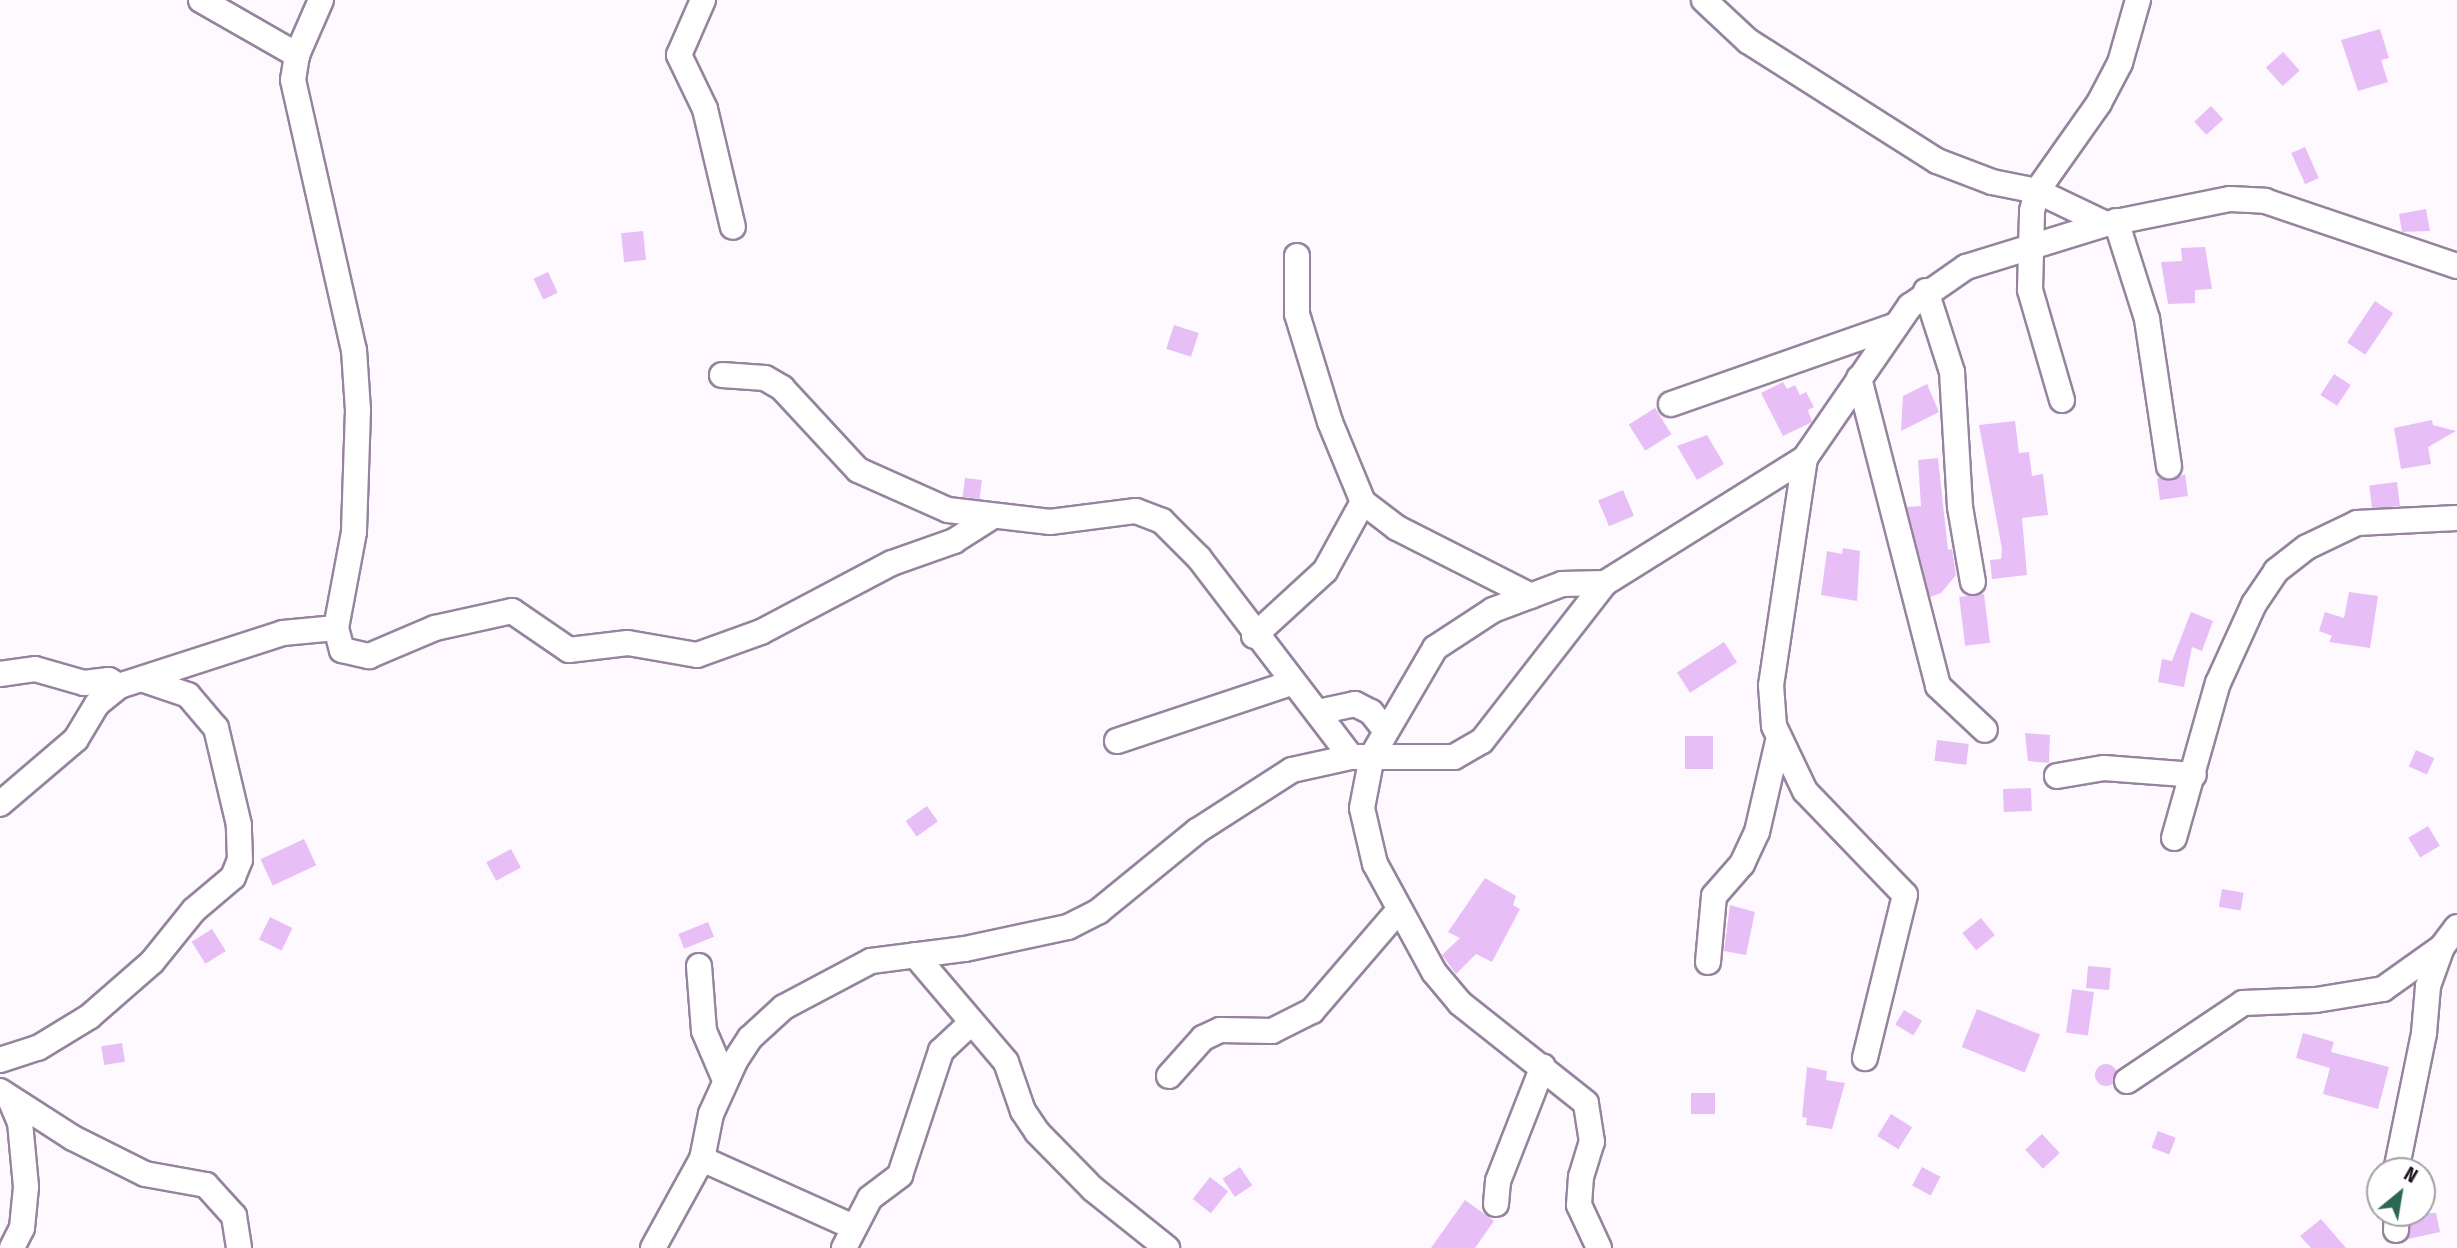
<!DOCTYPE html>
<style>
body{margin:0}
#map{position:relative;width:2457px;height:1248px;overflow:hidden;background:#fdf9ff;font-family:"Fira Sans Condensed",sans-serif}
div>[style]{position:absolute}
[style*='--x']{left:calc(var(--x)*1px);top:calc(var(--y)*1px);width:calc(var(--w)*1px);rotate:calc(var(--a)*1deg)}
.building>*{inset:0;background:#e8bef7;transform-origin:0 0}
.round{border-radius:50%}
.roads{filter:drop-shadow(2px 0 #96839d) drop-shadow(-2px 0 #96839d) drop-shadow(0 2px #96839d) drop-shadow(0 -2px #96839d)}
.minor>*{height:24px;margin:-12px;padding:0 12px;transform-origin:12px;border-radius:12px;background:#fff}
span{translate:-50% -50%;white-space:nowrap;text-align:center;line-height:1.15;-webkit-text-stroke:5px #fff;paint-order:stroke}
.north{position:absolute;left:2366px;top:1157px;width:70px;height:70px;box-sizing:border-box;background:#fff;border:2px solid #a4a1a5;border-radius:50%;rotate:30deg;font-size:19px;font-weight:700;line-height:28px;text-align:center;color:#1b141e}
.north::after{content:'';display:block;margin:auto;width:24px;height:32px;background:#2b6752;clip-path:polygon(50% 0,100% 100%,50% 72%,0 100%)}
</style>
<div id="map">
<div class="building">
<div style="clip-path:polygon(2380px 29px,2389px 58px,2381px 60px,2388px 82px,2358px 91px,2341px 40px)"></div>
<div style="left:2283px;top:52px;width:25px;height:23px;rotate:48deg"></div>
<div style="left:2211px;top:106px;width:18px;height:23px;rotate:47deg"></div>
<div style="left:2305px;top:147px;width:34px;height:15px;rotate:66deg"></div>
<div style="clip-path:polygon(2426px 209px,2430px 231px,2402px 232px,2399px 214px)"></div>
<div style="left:643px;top:231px;width:29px;height:22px;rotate:84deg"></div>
<div style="clip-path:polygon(2205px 247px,2212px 289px,2195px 290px,2195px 303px,2168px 304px,2161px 262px,2182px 261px,2181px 248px)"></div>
<div style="left:548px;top:272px;width:23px;height:16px;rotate:65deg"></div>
<div style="left:2375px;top:301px;width:22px;height:50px;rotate:34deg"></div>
<div style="left:1174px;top:325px;width:26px;height:25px;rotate:18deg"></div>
<div style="left:2334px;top:374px;width:20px;height:25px;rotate:33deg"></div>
<div style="clip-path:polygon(1783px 382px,1787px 389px,1795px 385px,1800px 395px,1806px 392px,1814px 407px,1808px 410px,1812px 422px,1783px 436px,1761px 393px)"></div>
<div style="clip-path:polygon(1927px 384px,1939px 412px,1901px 431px,1903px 396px)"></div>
<div style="left:1655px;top:408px;width:31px;height:31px;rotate:58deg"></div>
<div style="clip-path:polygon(2432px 420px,2433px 425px,2456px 431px,2428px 447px,2431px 464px,2401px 469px,2394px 428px)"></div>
<div style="clip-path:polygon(2015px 421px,2019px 453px,2029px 452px,2032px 476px,2043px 474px,2048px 515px,2022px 518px,2027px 575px,1992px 579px,1990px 560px,2001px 559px,2002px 549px,1979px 425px)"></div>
<div style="clip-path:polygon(1707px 435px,1724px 464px,1697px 480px,1677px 446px)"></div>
<div style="clip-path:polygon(1938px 458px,1948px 550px,1952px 549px,1956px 575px,1941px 593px,1930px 597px,1907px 507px,1921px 506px,1918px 460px)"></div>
<div style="clip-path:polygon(2185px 474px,2188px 496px,2160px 500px,2157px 478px,2171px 481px)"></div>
<div style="left:965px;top:478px;width:17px;height:19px;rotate:7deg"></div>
<div style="left:2397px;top:482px;width:24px;height:28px;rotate:83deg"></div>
<div style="left:1623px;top:490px;width:28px;height:27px;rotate:67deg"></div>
<div style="clip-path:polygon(1843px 548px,1860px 551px,1857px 601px,1821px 595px,1827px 551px,1842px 554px)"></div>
<div style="clip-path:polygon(2349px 592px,2378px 596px,2370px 648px,2329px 642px,2332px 636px,2319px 631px,2325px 612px,2344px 618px)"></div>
<div style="left:1984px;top:594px;width:49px;height:25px;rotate:83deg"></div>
<div style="clip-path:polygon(2191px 612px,2213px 621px,2202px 651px,2192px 647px,2184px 687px,2158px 682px,2162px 659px,2172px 661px)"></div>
<div style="left:1724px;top:642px;width:24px;height:56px;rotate:57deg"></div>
<div style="clip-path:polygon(2025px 733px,2050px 735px,2049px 763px,2028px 761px)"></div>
<div style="left:1685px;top:736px;width:28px;height:33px"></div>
<div style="left:1937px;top:740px;width:32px;height:21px;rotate:7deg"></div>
<div style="left:2416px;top:750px;width:20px;height:18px;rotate:24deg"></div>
<div style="left:2031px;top:788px;width:23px;height:28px;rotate:88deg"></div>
<div style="left:927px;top:806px;width:19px;height:26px;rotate:55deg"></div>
<div style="left:2428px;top:826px;width:23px;height:23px;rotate:59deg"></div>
<div style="left:304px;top:839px;width:29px;height:48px;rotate:65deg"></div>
<div style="left:511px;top:849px;width:21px;height:28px;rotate:62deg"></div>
<div style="clip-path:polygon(1485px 878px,1516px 896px,1513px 905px,1520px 909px,1492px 962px,1476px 954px,1456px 974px,1442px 955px,1460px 938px,1448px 932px)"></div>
<div style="left:2222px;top:889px;width:22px;height:18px;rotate:10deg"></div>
<div style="clip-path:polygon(1730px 905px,1755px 912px,1746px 955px,1724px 951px)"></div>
<div style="left:270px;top:917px;width:25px;height:25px;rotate:26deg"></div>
<div style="left:1981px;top:918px;width:22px;height:24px;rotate:51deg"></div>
<div style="left:708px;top:922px;width:16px;height:32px;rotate:68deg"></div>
<div style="left:212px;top:929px;width:26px;height:24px;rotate:58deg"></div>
<div style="left:2088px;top:966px;width:23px;height:22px;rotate:5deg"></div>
<div style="left:2094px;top:992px;width:44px;height:22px;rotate:98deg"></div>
<div style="left:1977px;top:1009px;width:68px;height:41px;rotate:22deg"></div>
<div style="left:1904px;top:1010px;width:21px;height:17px;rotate:31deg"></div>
<div style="clip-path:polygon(2303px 1033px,2334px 1042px,2331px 1052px,2389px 1067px,2378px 1109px,2323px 1094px,2330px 1068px,2296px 1058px)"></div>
<div style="left:122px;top:1043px;width:19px;height:21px;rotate:81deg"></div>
<div class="round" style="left:2095px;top:1064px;width:22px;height:22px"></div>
<div style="clip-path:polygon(1807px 1067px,1827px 1071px,1826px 1080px,1845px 1083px,1832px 1129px,1806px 1125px,1807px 1118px,1802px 1117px)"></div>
<div style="left:1691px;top:1093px;width:24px;height:21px"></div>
<div style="left:1891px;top:1114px;width:25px;height:26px;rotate:32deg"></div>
<div style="left:2158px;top:1131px;width:19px;height:18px;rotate:21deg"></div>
<div style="left:2042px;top:1134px;width:26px;height:23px;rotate:47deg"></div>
<div style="left:1240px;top:1167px;width:22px;height:21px;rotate:56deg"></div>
<div style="left:1922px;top:1167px;width:21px;height:21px;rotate:28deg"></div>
<div style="left:1210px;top:1177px;width:23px;height:28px;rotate:38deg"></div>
<div style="clip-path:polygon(1465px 1200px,1494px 1221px,1475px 1248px,1431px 1248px)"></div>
<div style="clip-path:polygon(2412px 1213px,2436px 1213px,2440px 1232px,2408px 1239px)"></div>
<div style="clip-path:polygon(2321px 1219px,2346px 1248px,2311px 1248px,2300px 1236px)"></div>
</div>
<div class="roads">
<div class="minor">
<div style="--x:201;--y:0;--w:111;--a:29.8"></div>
<div style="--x:321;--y:0;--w:60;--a:113.6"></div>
<div style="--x:297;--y:55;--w:25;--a:99"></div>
<div style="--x:293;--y:80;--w:277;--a:77.3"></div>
<div style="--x:354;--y:350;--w:60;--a:86.2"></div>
<div style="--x:358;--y:410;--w:122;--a:91.9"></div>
<div style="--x:354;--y:532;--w:98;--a:100.6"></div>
<div style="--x:336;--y:628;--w:23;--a:75"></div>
<div style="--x:342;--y:650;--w:28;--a:13"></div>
<div style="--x:369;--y:656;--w:72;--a:-23"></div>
<div style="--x:435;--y:628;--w:79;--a:-12.4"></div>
<div style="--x:512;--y:611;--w:69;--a:34.4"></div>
<div style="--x:569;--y:650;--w:59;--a:-6.8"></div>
<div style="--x:628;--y:643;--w:70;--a:9.9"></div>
<div style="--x:697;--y:655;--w:68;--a:-19.8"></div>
<div style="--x:761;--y:632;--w:148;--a:-27.8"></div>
<div style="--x:892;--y:563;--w:66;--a:-19.5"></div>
<div style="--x:954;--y:541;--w:43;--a:-32.6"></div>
<div style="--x:703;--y:0;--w:60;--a:113.6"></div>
<div style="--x:679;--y:55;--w:60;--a:64.3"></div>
<div style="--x:705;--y:109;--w:121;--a:76.7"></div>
<div style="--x:1704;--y:0;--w:60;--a:43"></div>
<div style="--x:1748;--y:41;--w:224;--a:32.4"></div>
<div style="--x:1937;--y:161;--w:59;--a:20.9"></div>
<div style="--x:1992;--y:182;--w:46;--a:11.3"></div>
<div style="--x:2037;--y:191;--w:76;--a:25.6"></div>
<div style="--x:2116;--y:221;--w:103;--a:72.4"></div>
<div style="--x:2147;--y:319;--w:149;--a:81.5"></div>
<div style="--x:1297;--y:256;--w:58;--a:90"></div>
<div style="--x:1297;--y:314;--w:113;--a:73"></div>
<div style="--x:1330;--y:422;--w:87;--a:67.6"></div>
<div style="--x:1363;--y:502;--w:43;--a:37.4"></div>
<div style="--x:1397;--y:528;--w:150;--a:26.9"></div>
<div style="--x:1926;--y:291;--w:85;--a:72.2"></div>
<div style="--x:1952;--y:372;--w:135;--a:86.6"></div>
<div style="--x:1960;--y:507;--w:76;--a:80.2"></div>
<div style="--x:722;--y:375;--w:43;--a:4"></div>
<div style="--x:765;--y:378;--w:20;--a:30"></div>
<div style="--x:782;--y:388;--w:112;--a:47.2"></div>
<div style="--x:858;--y:470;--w:98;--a:24"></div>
<div style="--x:948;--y:510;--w:103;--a:6.7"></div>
<div style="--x:1050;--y:522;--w:87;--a:-7.3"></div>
<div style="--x:1136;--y:511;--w:28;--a:21"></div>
<div style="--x:1162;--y:521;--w:52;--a:45"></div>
<div style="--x:1199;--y:558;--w:250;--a:52.6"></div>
<div style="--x:1859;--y:378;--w:318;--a:75.6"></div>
<div style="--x:1938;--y:686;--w:64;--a:43.1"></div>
<div style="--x:2062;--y:400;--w:115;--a:-106.2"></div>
<div style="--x:2030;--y:290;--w:79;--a:-88.5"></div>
<div style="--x:2032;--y:211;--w:21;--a:-76"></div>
<div style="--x:2037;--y:191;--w:108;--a:-54.8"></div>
<div style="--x:2099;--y:103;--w:45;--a:-62.3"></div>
<div style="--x:2120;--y:63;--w:66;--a:-74.1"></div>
<div style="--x:1671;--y:404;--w:238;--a:-19.3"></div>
<div style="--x:1805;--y:458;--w:230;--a:98.5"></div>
<div style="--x:1771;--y:685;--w:41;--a:85.8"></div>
<div style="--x:1774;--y:726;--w:72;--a:64.5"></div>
<div style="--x:1805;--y:791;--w:144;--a:46.1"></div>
<div style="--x:1905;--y:895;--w:168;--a:103.8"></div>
<div style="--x:1254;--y:636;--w:96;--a:-42.5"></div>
<div style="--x:1325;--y:571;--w:79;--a:-61.2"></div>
<div style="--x:0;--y:674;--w:35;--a:-8"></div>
<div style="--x:35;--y:669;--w:51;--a:15.9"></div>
<div style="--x:84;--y:683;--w:25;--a:-7"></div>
<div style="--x:109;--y:680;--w:12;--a:31"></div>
<div style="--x:1318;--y:712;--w:38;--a:-12"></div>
<div style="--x:1355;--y:704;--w:18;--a:27"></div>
<div style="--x:1371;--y:712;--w:24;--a:52"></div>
<div style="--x:1117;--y:741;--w:183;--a:-18.4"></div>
<div style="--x:2057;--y:776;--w:48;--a:-9.7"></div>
<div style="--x:2104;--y:768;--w:90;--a:4.4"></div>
<div style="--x:0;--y:804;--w:100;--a:-40.5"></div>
<div style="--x:76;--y:739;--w:41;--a:-59"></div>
<div style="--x:97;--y:704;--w:28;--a:-39"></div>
<div style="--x:119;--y:686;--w:172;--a:-17.9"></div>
<div style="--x:283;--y:633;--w:53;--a:-5.4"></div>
<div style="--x:2174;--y:838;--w:161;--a:-74.2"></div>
<div style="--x:2218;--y:683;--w:87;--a:-65.5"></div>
<div style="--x:2254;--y:604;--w:40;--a:-56"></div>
<div style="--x:2276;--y:571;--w:39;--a:-38"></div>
<div style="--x:2307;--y:547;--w:55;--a:-25.6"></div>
<div style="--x:2357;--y:523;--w:100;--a:-2.9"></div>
<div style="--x:915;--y:955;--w:140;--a:49.6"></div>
<div style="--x:1006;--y:1062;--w:52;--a:70.9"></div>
<div style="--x:1023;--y:1111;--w:25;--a:56"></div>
<div style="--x:1037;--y:1132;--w:80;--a:45.5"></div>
<div style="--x:1093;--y:1189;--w:95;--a:38.6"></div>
<div style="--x:1708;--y:962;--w:66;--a:-84.8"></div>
<div style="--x:1714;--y:896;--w:43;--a:-48.8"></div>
<div style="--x:1742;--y:864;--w:35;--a:-65"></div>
<div style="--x:1757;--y:832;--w:93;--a:-77"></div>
<div style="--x:699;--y:966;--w:65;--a:85.6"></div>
<div style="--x:704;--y:1031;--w:53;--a:66.8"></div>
<div style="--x:0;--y:1060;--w:40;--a:-18"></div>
<div style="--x:38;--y:1048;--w:60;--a:-31.3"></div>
<div style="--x:89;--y:1017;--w:84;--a:-41.1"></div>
<div style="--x:152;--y:962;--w:67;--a:-51.1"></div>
<div style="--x:194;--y:910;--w:51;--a:-40.2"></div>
<div style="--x:233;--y:877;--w:18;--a:-68"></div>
<div style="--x:240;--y:860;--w:35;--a:-92"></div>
<div style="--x:239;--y:825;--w:100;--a:-103.3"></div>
<div style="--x:216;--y:728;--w:43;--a:-130.3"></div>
<div style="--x:188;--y:695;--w:46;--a:-161.2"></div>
<div style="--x:1169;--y:1076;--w:51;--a:-48.2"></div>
<div style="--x:1203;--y:1038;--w:19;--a:-25"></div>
<div style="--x:1220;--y:1030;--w:52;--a:1.1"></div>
<div style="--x:1272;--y:1031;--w:45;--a:-26.6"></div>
<div style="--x:1312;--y:1011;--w:132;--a:-49.3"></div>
<div style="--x:2127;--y:1081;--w:140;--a:-33.9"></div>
<div style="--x:2243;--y:1003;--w:73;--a:-2.4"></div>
<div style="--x:2316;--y:1000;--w:68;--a:-9.3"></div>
<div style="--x:2383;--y:989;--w:72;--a:-35.4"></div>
<div style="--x:0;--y:1091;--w:87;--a:32.8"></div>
<div style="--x:73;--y:1138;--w:80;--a:26.6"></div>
<div style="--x:145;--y:1174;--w:62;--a:10.2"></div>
<div style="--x:206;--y:1185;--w:42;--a:47.9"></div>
<div style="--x:234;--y:1216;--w:32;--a:81"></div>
<div style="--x:10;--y:1099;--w:25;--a:67"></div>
<div style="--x:20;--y:1122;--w:65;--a:84.7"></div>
<div style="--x:26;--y:1187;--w:41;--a:95.6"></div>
<div style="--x:22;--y:1228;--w:22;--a:117"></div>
<div style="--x:702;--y:1159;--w:166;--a:24.2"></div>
<div style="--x:2396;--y:1171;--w:141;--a:-78.5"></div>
<div style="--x:2424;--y:1033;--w:47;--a:-85.1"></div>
<div style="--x:2428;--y:986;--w:41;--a:-70.3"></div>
<div style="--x:2442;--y:947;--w:25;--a:-53"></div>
<div style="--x:1496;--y:1204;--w:23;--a:-85"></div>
<div style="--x:1498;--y:1181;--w:123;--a:-68.6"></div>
<div style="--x:2396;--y:1230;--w:17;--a:-87"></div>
<div style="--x:653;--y:1248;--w:102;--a:-61.2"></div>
<div style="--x:702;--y:1159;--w:46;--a:-78.7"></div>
<div style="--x:711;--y:1114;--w:58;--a:-65.6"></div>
<div style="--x:735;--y:1061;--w:27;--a:-57"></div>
<div style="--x:750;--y:1038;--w:46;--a:-42.4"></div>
<div style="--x:784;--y:1007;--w:98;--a:-27.9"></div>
<div style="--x:871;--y:961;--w:95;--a:-7.3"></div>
<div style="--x:965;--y:949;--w:105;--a:-12.1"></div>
<div style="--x:1068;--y:927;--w:35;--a:-27"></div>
<div style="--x:1099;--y:911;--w:127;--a:-39.2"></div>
<div style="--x:1197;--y:831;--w:113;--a:-32.7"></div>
<div style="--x:1292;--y:770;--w:60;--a:-12.4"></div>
<div style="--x:1351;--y:757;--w:103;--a:0"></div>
<div style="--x:1454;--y:757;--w:32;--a:-30"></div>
<div style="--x:1482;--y:741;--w:200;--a:-52.1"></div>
<div style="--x:1605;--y:583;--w:236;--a:-32"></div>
<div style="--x:1805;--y:458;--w:185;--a:-55.4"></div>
<div style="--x:1910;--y:306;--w:68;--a:-34.9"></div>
<div style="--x:1966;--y:267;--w:146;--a:-17.1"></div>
<div style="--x:2106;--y:224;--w:126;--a:-11.4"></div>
<div style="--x:2230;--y:199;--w:35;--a:3"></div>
<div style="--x:2265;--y:201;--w:203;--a:18.7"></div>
<div style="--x:844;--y:1248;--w:56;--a:-62.5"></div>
<div style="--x:870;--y:1198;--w:38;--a:-37"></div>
<div style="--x:900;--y:1175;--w:131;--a:-71.7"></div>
<div style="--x:941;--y:1051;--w:42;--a:-43.1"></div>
<div style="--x:1599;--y:1248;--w:47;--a:-114.9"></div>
<div style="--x:1579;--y:1205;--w:28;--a:-86"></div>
<div style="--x:1581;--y:1177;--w:37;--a:-73"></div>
<div style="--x:1592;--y:1142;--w:39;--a:-99"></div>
<div style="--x:1586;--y:1103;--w:161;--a:-141.6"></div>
<div style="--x:1460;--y:1003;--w:40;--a:-130"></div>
<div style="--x:1434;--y:972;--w:123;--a:-118.6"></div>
<div style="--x:1375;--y:864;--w:57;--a:-103.1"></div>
<div style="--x:1362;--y:808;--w:53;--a:-79.1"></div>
<div style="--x:1372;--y:756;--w:125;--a:-59.7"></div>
<div style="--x:1435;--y:648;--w:69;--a:-33.2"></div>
<div style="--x:1493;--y:610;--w:74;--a:-20.6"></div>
<div style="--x:1562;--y:584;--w:43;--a:-1.3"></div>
</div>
</div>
<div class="north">N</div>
</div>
